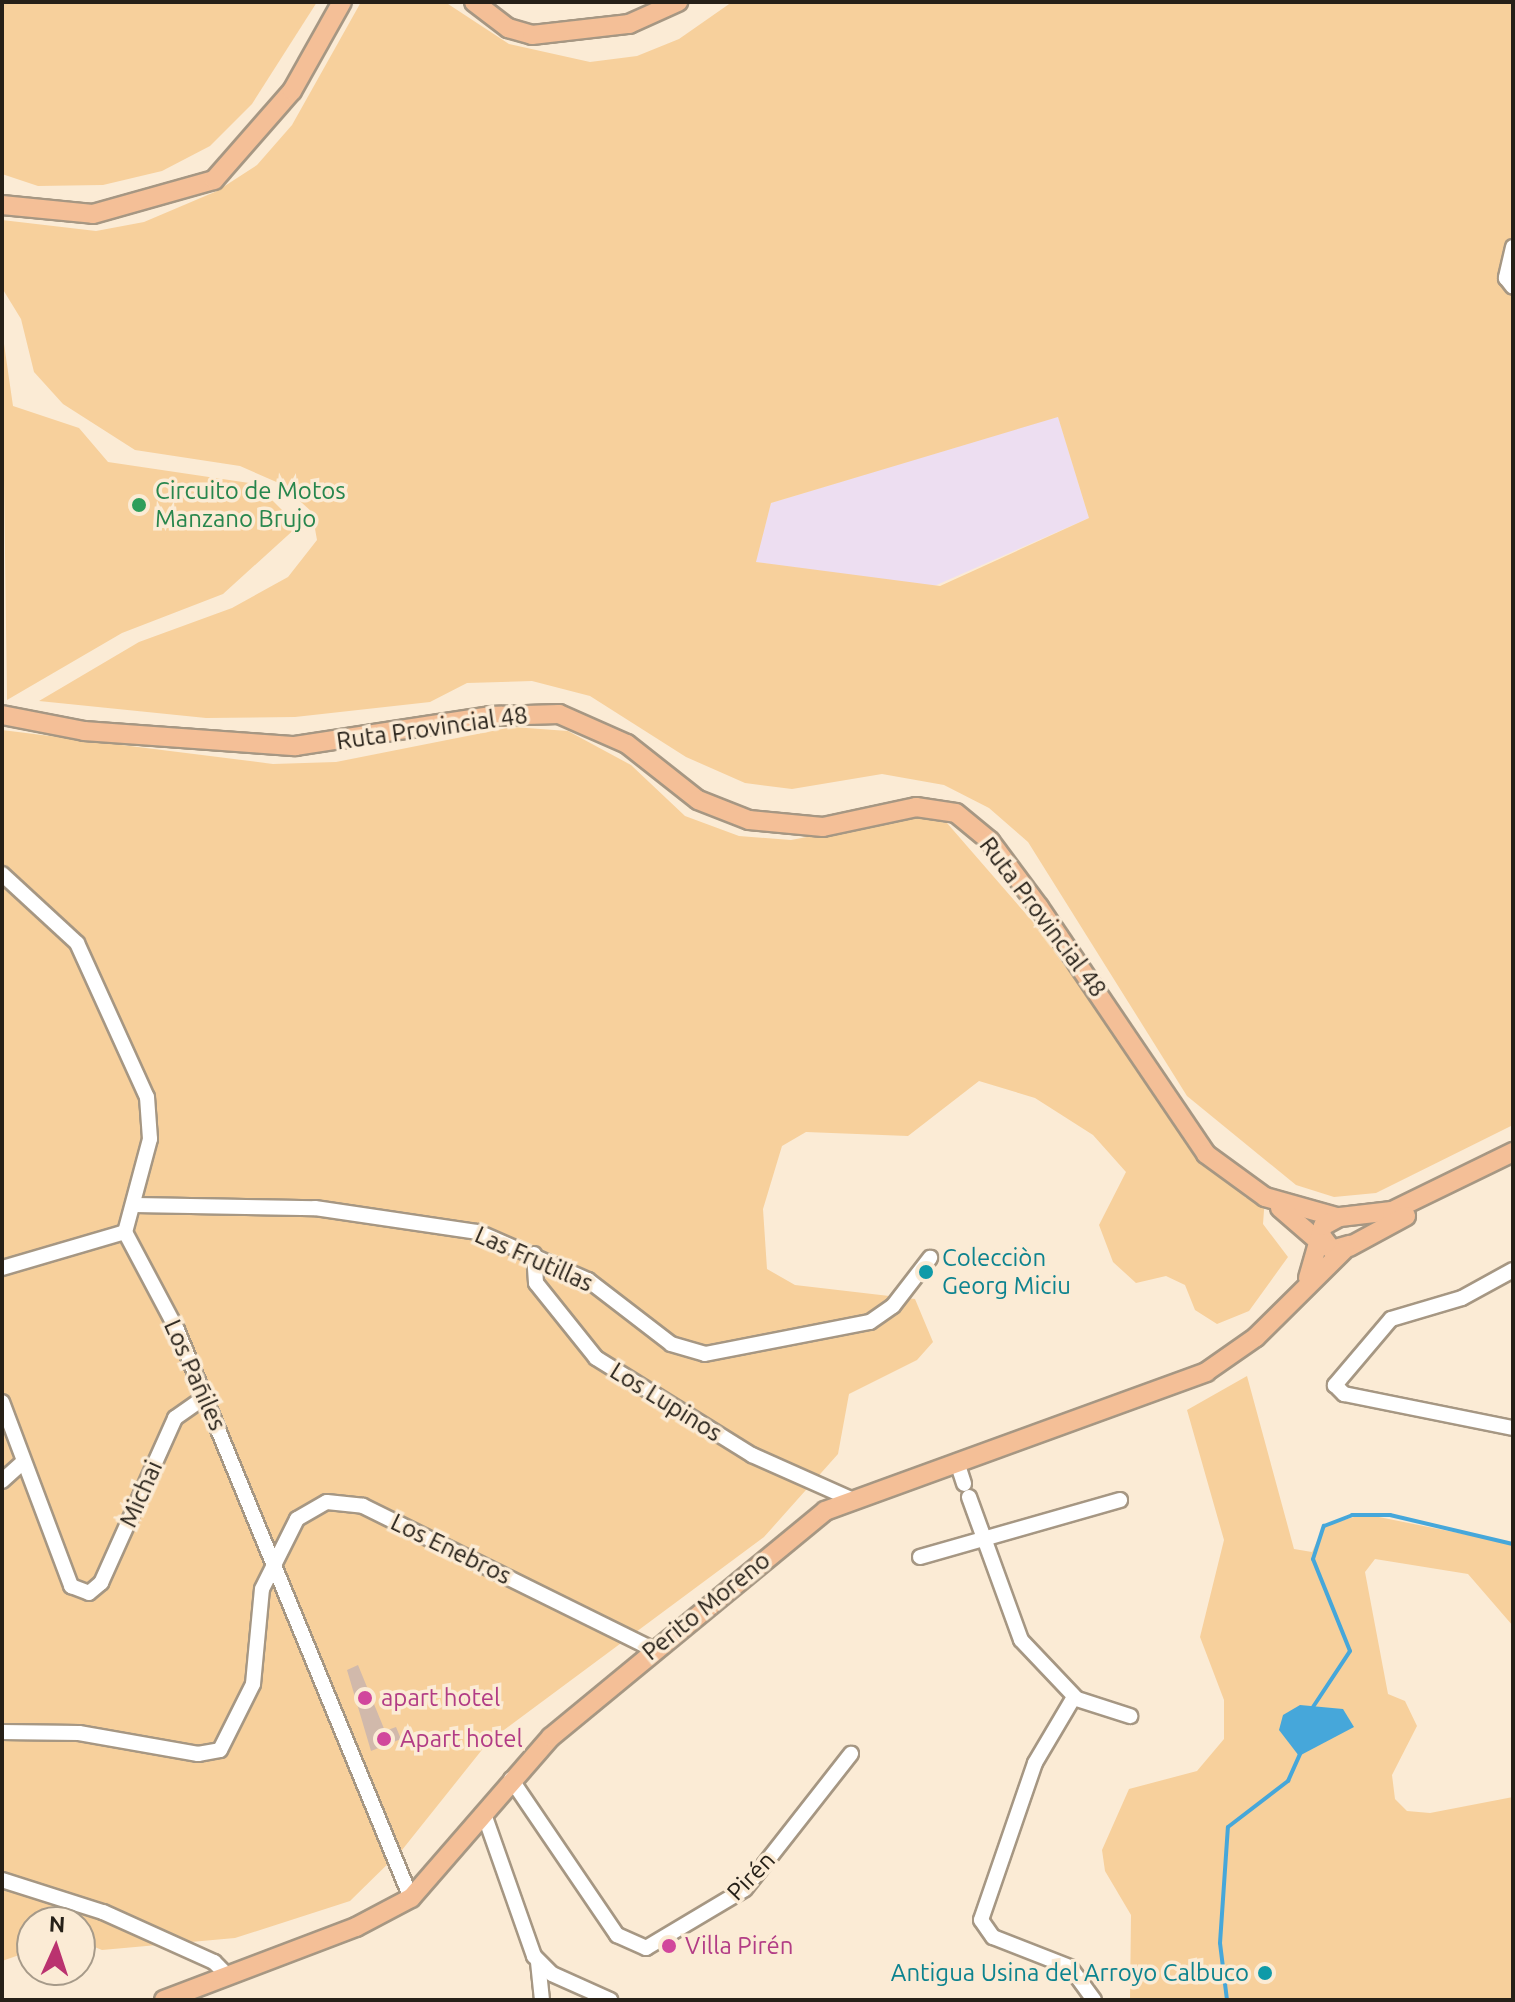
<!DOCTYPE html>
<meta charset="utf-8">
<style>
body{margin:0}
#map{position:relative;width:1515px;height:2002px;overflow:hidden;background:#fbebd5;font-family:Ubuntu,sans-serif}
div>[style]{position:absolute}
[style*='--x']{left:calc(var(--x)*1px);top:calc(var(--y)*1px);width:calc(var(--w)*1px);rotate:calc(var(--a)*1deg)}
.education>*{inset:0;background:#eddef1}
.green>*{inset:0;background:#f7d09c}
.water>*{inset:0;background:#46a7da}
.stream>*{height:4px;margin:-2px;padding:0 2px;transform-origin:2px;border-radius:2px;background:#46a7da}
.building>*{inset:0;background:#d1b9ab}
.roads{filter:drop-shadow(2px 0 #a69783) drop-shadow(-2px 0 #a69783) drop-shadow(0 2px #a69783) drop-shadow(0 -2px #a69783)}
.minor>*{height:14px;margin:-7px;padding:0 7px;transform-origin:7px;border-radius:7px;background:#fff}
.major>*{height:18px;margin:-9px;padding:0 9px;transform-origin:9px;border-radius:9px;background:#f4bf97}
.dots>*{width:22px;height:22px;translate:-50% -50%;box-sizing:border-box;border:4px solid #fbebd5;border-radius:50%}
span{translate:-50% -50%;white-space:nowrap;text-align:center;line-height:1.15;-webkit-text-stroke:7px #fbebd5;paint-order:stroke}
.leisure-label{font-size:24px;color:#27864d}
.left{translate:0 -50%;text-align:left}
.street-label{font-size:24px;color:#262018}
.culture-label{font-size:24px;color:#0d838f}
.right{translate:-100% -50%;text-align:right}
.hotel-label{font-size:24px;color:#b23c85}
.frame{position:absolute;inset:0;border:4px solid #262018;pointer-events:none}
.north{position:absolute;left:16px;top:1906px;width:80px;height:80px;box-sizing:border-box;background:#fbebd5;border:2px solid #a69a89;border-radius:50%;rotate:3deg;font-size:22px;font-weight:700;line-height:32px;text-align:center;color:#262018}
.north::after{content:'';display:block;margin:auto;width:28px;height:36px;background:#ba326f;clip-path:polygon(50% 0,100% 100%,50% 72%,0 100%)}
</style>
<div id="map">
<div class="education">
<div style="clip-path:polygon(1058px 416px,1089px 518px,932px 587px,755px 562px,771px 503px)"></div>
</div>
<div class="green">
<div style="clip-path:polygon(2px 2px,317px 2px,252px 104px,210px 146px,162px 171px,103px 185px,38px 186px,2px 174px)"></div>
<div style="clip-path:polygon(evenodd,361px 2px,445px 2px,509px 44px,590px 62px,637px 56px,679px 39px,732px 2px,1513px 2px,1513px 1125px,1376px 1193px,1334px 1197px,1296px 1185px,1187px 1096px,1028px 842px,989px 808px,944px 785px,882px 774px,792px 789px,745px 783px,686px 757px,590px 696px,532px 681px,467px 683px,430px 702px,295px 717px,206px 718px,39px 701px,139px 642px,232px 608px,288px 577px,317px 540px,312px 512px,281px 484px,240px 466px,135px 450px,63px 404px,34px 372px,21px 319px,2px 288px,2px 220px,96px 231px,144px 222px,217px 191px,257px 165px,292px 125px,361px 2px,1058px 417px,1089px 518px,940px 586px,756px 562px,771px 503px,1058px 417px)"></div>
<div style="clip-path:polygon(2px 330px,13px 406px,79px 428px,108px 462px,256px 484px,298px 526px,223px 594px,122px 633px,7px 700px)"></div>
<div style="clip-path:polygon(513px 727px,568px 731px,631px 765px,685px 816px,739px 836px,791px 840px,913px 817px,947px 823px,1124px 1027px,1191px 1146px,1246px 1198px,1265px 1197px,1263px 1224px,1288px 1257px,1249px 1311px,1217px 1324px,1195px 1310px,1185px 1285px,1166px 1276px,1136px 1283px,1113px 1262px,1099px 1225px,1126px 1172px,1093px 1135px,1035px 1098px,979px 1081px,908px 1136px,806px 1132px,782px 1146px,763px 1209px,767px 1269px,795px 1285px,915px 1299px,933px 1342px,917px 1360px,849px 1394px,838px 1454px,764px 1537px,489px 1741px,402px 1850px,350px 1901px,235px 1938px,102px 1950px,80px 1941px,80px 1922px,32px 1922px,25px 1953px,2px 1961px,2px 730px,273px 764px,336px 762px)"></div>
<div style="clip-path:polygon(1247px 1376px,1294px 1549px,1312px 1552px,1324px 1526px,1364px 1514px,1513px 1544px,1513px 1626px,1468px 1574px,1375px 1559px,1365px 1572px,1388px 1694px,1405px 1701px,1417px 1726px,1392px 1775px,1395px 1799px,1407px 1811px,1430px 1813px,1513px 1797px,1513px 2000px,1130px 2000px,1131px 1915px,1105px 1871px,1102px 1850px,1129px 1789px,1197px 1771px,1224px 1739px,1224px 1700px,1200px 1637px,1224px 1540px,1187px 1410px)"></div>
</div>
<div class="water">
<div style="clip-path:polygon(1300px 1705px,1343px 1709px,1354px 1727px,1299px 1756px,1279px 1730px,1283px 1715px)"></div>
</div>
<div class="stream">
<div style="--x:1313;--y:1707;--w:67;--a:-56.5"></div>
<div style="--x:1350;--y:1651;--w:99;--a:-111.9"></div>
<div style="--x:1313;--y:1559;--w:35;--a:-72"></div>
<div style="--x:1324;--y:1526;--w:30;--a:-21"></div>
<div style="--x:1352;--y:1515;--w:38;--a:0"></div>
<div style="--x:1390;--y:1515;--w:126;--a:13.3"></div>
<div style="--x:1227;--y:2000;--w:57;--a:-97"></div>
<div style="--x:1220;--y:1943;--w:116;--a:-86.1"></div>
<div style="--x:1228;--y:1827;--w:76;--a:-37.5"></div>
<div style="--x:1288;--y:1781;--w:30;--a:-66"></div>
</div>
<div class="building">
<div style="clip-path:polygon(358px 1665px,385px 1731px,396px 1727px,401px 1739px,371px 1751px,347px 1670px)"></div>
</div>
<div class="roads">
<div class="minor">
<div style="--x:1513;--y:247;--w:32;--a:103"></div>
<div style="--x:1506;--y:278;--w:11;--a:52"></div>
<div style="--x:2;--y:874;--w:102;--a:42.6"></div>
<div style="--x:77;--y:943;--w:169;--a:65.6"></div>
<div style="--x:147;--y:1097;--w:42;--a:85.9"></div>
<div style="--x:150;--y:1139;--w:96;--a:105"></div>
<div style="--x:125;--y:1232;--w:111;--a:62"></div>
<div style="--x:177;--y:1330;--w:614;--a:67.61"></div>
<div style="--x:135;--y:1205;--w:180;--a:1"></div>
<div style="--x:315;--y:1208;--w:165;--a:8.4"></div>
<div style="--x:478;--y:1232;--w:120;--a:23.6"></div>
<div style="--x:588;--y:1280;--w:105;--a:37.6"></div>
<div style="--x:671;--y:1344;--w:35;--a:16"></div>
<div style="--x:705;--y:1354;--w:168;--a:-11"></div>
<div style="--x:870;--y:1322;--w:28;--a:-35"></div>
<div style="--x:893;--y:1306;--w:61;--a:-52.4"></div>
<div style="--x:534;--y:1254;--w:29;--a:86"></div>
<div style="--x:536;--y:1283;--w:96;--a:51.3"></div>
<div style="--x:596;--y:1358;--w:184;--a:31.9"></div>
<div style="--x:752;--y:1455;--w:108;--a:24"></div>
<div style="--x:2;--y:1268;--w:128;--a:-16.3"></div>
<div style="--x:1513;--y:1270;--w:58;--a:151.2"></div>
<div style="--x:1462;--y:1298;--w:74;--a:163.5"></div>
<div style="--x:1391;--y:1319;--w:87;--a:130.3"></div>
<div style="--x:1335;--y:1385;--w:13;--a:45"></div>
<div style="--x:1344;--y:1394;--w:172;--a:11.4"></div>
<div style="--x:2;--y:1402;--w:197;--a:69.4"></div>
<div style="--x:71;--y:1586;--w:19;--a:21"></div>
<div style="--x:89;--y:1593;--w:16;--a:-40"></div>
<div style="--x:101;--y:1583;--w:181;--a:-65.8"></div>
<div style="--x:175;--y:1418;--w:37;--a:-35"></div>
<div style="--x:957;--y:1462;--w:23;--a:72"></div>
<div style="--x:2;--y:1481;--w:25;--a:-42"></div>
<div style="--x:969;--y:1497;--w:152;--a:70"></div>
<div style="--x:1021;--y:1640;--w:81;--a:46.5"></div>
<div style="--x:1077;--y:1699;--w:56;--a:17.8"></div>
<div style="--x:920;--y:1557;--w:208;--a:-15.9"></div>
<div style="--x:1074;--y:1697;--w:77;--a:120.6"></div>
<div style="--x:1035;--y:1763;--w:166;--a:109"></div>
<div style="--x:981;--y:1920;--w:21;--a:55"></div>
<div style="--x:993;--y:1937;--w:83;--a:21.3"></div>
<div style="--x:1070;--y:1967;--w:41;--a:54"></div>
<div style="--x:2;--y:1732;--w:77;--a:0.7"></div>
<div style="--x:79;--y:1733;--w:121;--a:10"></div>
<div style="--x:198;--y:1754;--w:22;--a:-10"></div>
<div style="--x:220;--y:1750;--w:74;--a:-63.4"></div>
<div style="--x:253;--y:1684;--w:95;--a:-84.6"></div>
<div style="--x:262;--y:1589;--w:78;--a:-63.4"></div>
<div style="--x:297;--y:1519;--w:34;--a:-30"></div>
<div style="--x:327;--y:1502;--w:36;--a:6"></div>
<div style="--x:363;--y:1506;--w:322;--a:26.3"></div>
<div style="--x:511;--y:1779;--w:189;--a:55.8"></div>
<div style="--x:617;--y:1935;--w:32;--a:24"></div>
<div style="--x:646;--y:1948;--w:115;--a:-30.8"></div>
<div style="--x:745;--y:1889;--w:172;--a:-51.9"></div>
<div style="--x:484;--y:1814;--w:151;--a:70.6"></div>
<div style="--x:534;--y:1956;--w:25;--a:45"></div>
<div style="--x:552;--y:1974;--w:64;--a:24.1"></div>
<div style="--x:2;--y:1880;--w:106;--a:17.6"></div>
<div style="--x:103;--y:1912;--w:122;--a:24.2"></div>
<div style="--x:214;--y:1962;--w:20;--a:45"></div>
<div style="--x:538;--y:1962;--w:38;--a:84"></div>
</div>
<div class="major">
<div style="--x:474;--y:2;--w:43;--a:37.4"></div>
<div style="--x:508;--y:28;--w:25;--a:16"></div>
<div style="--x:532;--y:35;--w:98;--a:-6.5"></div>
<div style="--x:629;--y:24;--w:54;--a:-24.2"></div>
<div style="--x:2;--y:205;--w:91;--a:5.6"></div>
<div style="--x:93;--y:214;--w:126;--a:-15.7"></div>
<div style="--x:214;--y:180;--w:118;--a:-48.8"></div>
<div style="--x:292;--y:91;--w:102;--a:-60.7"></div>
<div style="--x:2;--y:715;--w:84;--a:11"></div>
<div style="--x:84;--y:731;--w:212;--a:4.1"></div>
<div style="--x:295;--y:746;--w:197;--a:-8.7"></div>
<div style="--x:490;--y:716;--w:69;--a:-1.7"></div>
<div style="--x:559;--y:714;--w:74;--a:23.8"></div>
<div style="--x:627;--y:744;--w:90;--a:38.3"></div>
<div style="--x:698;--y:800;--w:55;--a:21.4"></div>
<div style="--x:749;--y:820;--w:74;--a:5.4"></div>
<div style="--x:823;--y:827;--w:95;--a:-12.1"></div>
<div style="--x:916;--y:807;--w:40;--a:8.5"></div>
<div style="--x:956;--y:813;--w:44;--a:39.5"></div>
<div style="--x:990;--y:841;--w:82;--a:53.4"></div>
<div style="--x:1039;--y:907;--w:298;--a:55.9"></div>
<div style="--x:1206;--y:1154;--w:73;--a:36.1"></div>
<div style="--x:1265;--y:1197;--w:74;--a:15.7"></div>
<div style="--x:1280;--y:1208;--w:58;--a:40.8"></div>
<div style="--x:1340;--y:1217;--w:52;--a:-6.6"></div>
<div style="--x:1392;--y:1211;--w:135;--a:-26"></div>
<div style="--x:1320;--y:1234;--w:20;--a:53"></div>
<div style="--x:1332;--y:1250;--w:19;--a:-16"></div>
<div style="--x:1349;--y:1247;--w:65;--a:-28.5"></div>
<div style="--x:1308;--y:1278;--w:54;--a:-73.9"></div>
<div style="--x:1323;--y:1226;--w:18;--a:-29"></div>
<div style="--x:164;--y:2000;--w:205;--a:-20.8"></div>
<div style="--x:356;--y:1927;--w:62;--a:-27.8"></div>
<div style="--x:411;--y:1898;--w:213;--a:-49"></div>
<div style="--x:551;--y:1737;--w:355;--a:-39.5"></div>
<div style="--x:825;--y:1511;--w:406;--a:-20"></div>
<div style="--x:1206;--y:1372;--w:61;--a:-35"></div>
<div style="--x:1256;--y:1337;--w:125;--a:-44.7"></div>
</div>
</div>
<div class="dots">
<div style="left:139px;top:505px;background:#2e9e5b"></div>
<div style="left:926px;top:1272px;background:#0f9aa8"></div>
<div style="left:365px;top:1698px;background:#d1479c"></div>
<div style="left:384px;top:1739px;background:#d1479c"></div>
<div style="left:669px;top:1946px;background:#d1479c"></div>
<div style="left:1265px;top:1973px;background:#0f9aa8"></div>
</div>
<div class="leisure-label">
<span class="left" style="left:155px;top:505px">Circuito de Motos<br>Manzano Brujo</span>
</div>
<div class="street-label">
<span style="left:432px;top:728px;rotate:-8deg">Ruta Provincial 48</span>
<span style="left:1043px;top:917px;rotate:53deg">Ruta Provincial 48</span>
<span style="left:534px;top:1259px;rotate:24deg">Las Frutillas</span>
<span style="left:195px;top:1375px;rotate:66deg">Los Pañiles</span>
<span style="left:666px;top:1402px;rotate:32deg">Los Lupinos</span>
<span style="left:141px;top:1494px;rotate:-66deg">Michai</span>
<span style="left:451px;top:1549px;rotate:26deg">Los Enebros</span>
<span style="left:706px;top:1606px;rotate:-39deg">Perito Moreno</span>
<span style="left:751px;top:1876px;rotate:-46deg">Pirén</span>
</div>
<div class="culture-label">
<span class="left" style="left:942px;top:1272px">Colecciòn<br>Georg Miciu</span>
<span class="right" style="left:1249px;top:1973px">Antigua Usina del Arroyo Calbuco</span>
</div>
<div class="hotel-label">
<span class="left" style="left:381px;top:1698px">apart hotel</span>
<span class="left" style="left:400px;top:1739px">Apart hotel</span>
<span class="left" style="left:685px;top:1946px">Villa Pirén</span>
</div>
<div class="frame"></div>
<div class="north">N</div>
</div>
